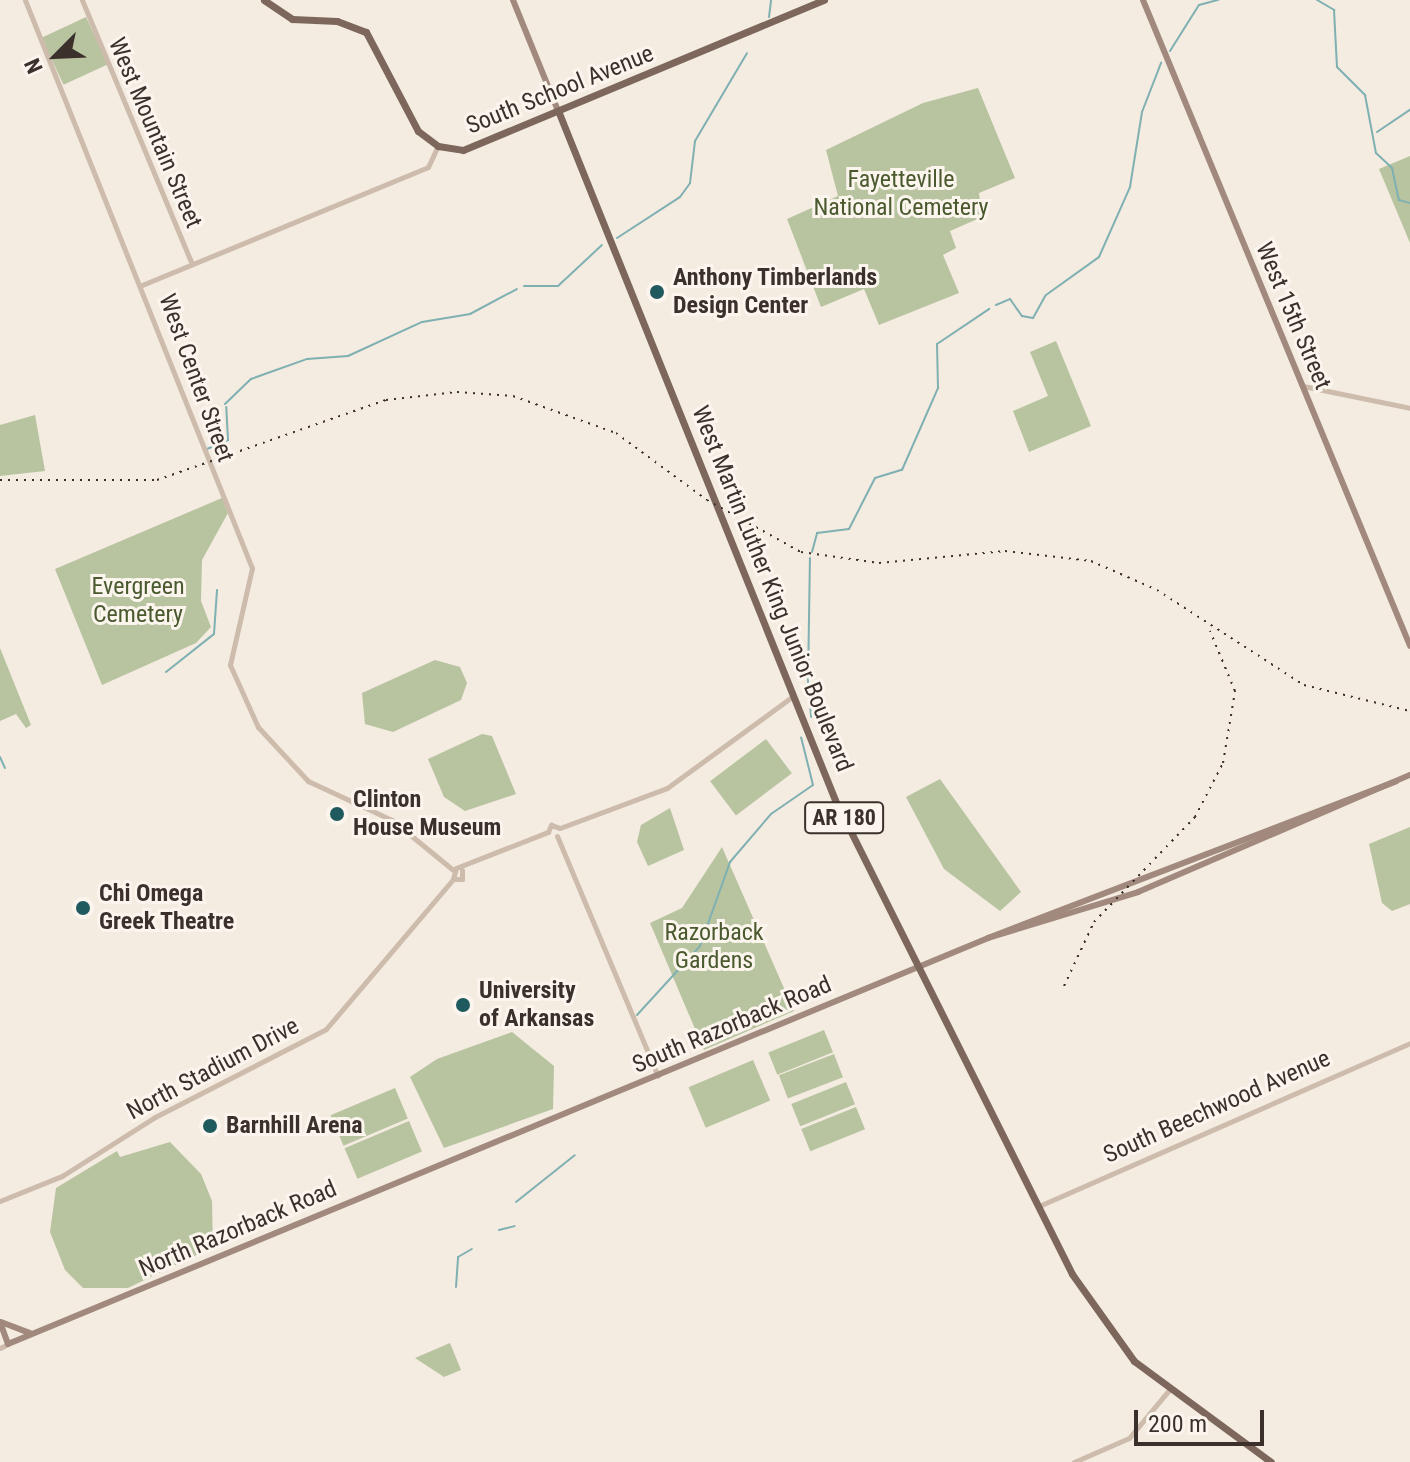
<!DOCTYPE html>
<style>
body{margin:0}
#map{position:relative;width:1410px;height:1462px;overflow:hidden;background:#f4ebe1;font-family:"Roboto Condensed",sans-serif}
div>[style]{position:absolute}
[style*='--x']{left:calc(var(--x)*1px);top:calc(var(--y)*1px);width:calc(var(--w)*1px);rotate:calc(var(--a)*1deg)}
.green>*{inset:0;background:#b8c4a0;transform-origin:0 0}
.stream>*{height:2px;margin:-1px;padding:0 1px;transform-origin:1px;border-radius:1px;background:#7fb0b2}
.tertiary>*{height:5px;margin:-2.5px;padding:0 2.5px;transform-origin:2.5px;border-radius:2.5px;background:#cdbbac}
.secondary>*{height:6px;margin:-3px;padding:0 3px;transform-origin:3px;border-radius:3px;background:#a18a7d}
.primary>*{height:7px;margin:-3.5px;padding:0 3.5px;transform-origin:3.5px;border-radius:3.5px;background:#7d675c}
.rail>*{height:2px;margin-top:-1px;transform-origin:0;background:repeating-linear-gradient(90deg,#3b302b 0 2px,transparent 0 8px)}
.dots>*{width:22px;height:22px;translate:-50% -50%;box-sizing:border-box;border:4px solid #fbf5ee;border-radius:50%}
span{translate:-50% -50%;white-space:nowrap;text-align:center;line-height:1.15;-webkit-text-stroke:6px #fbf5ee;paint-order:stroke}
.shield-label span{padding:2px 6px;background:#fbf5ee;border:2px solid;border-radius:6px;-webkit-text-stroke-width:0}
.shield-label{font-size:22px;color:#3b302b;font-weight:700}
.street-label{font-size:24px;color:#3b302b}
.park-label{font-size:24px;color:#4a5a2e}
.poi-label{font-size:24px;color:#3b302b;font-weight:700}
.left{translate:0 -50%;text-align:left}
.north{position:absolute;left:16px;top:16px;width:80px;height:80px;-webkit-text-stroke:6px #fbf5ee;paint-order:stroke;rotate:246deg;font-size:22px;font-weight:700;line-height:32px;text-align:center;color:#3b302b}
.north::after{content:'';display:block;margin:auto;width:28px;height:36px;background:#3b302b;clip-path:polygon(50% 0,100% 100%,50% 72%,0 100%)}
.scale{position:absolute;left:1134px;top:1410px;width:130px;height:36px;box-sizing:border-box;border:4px solid #3b302b;border-top:0;padding-left:10px;font-size:24px;line-height:28px;white-space:nowrap;color:#3b302b;-webkit-text-stroke:6px #fbf5ee;paint-order:stroke}
</style>
<div id="map">
<div class="green">
<div style="left:86px;top:17px;width:52px;height:49px;rotate:65deg"></div>
<div style="clip-path:polygon(978px 88px,1015px 178px,979px 193px,982px 217px,950px 231px,956px 248px,943px 255px,959px 293px,879px 325px,864px 289px,821px 307px,787px 219px,838px 196px,826px 150px,923px 103px)"></div>
<div style="clip-path:polygon(1410px 156px,1410px 243px,1379px 169px)"></div>
<div style="clip-path:polygon(1056px 341px,1091px 426px,1029px 452px,1013px 411px,1048px 396px,1030px 352px)"></div>
<div style="clip-path:polygon(35px 415px,45px 471px,0 476px,0 425px)"></div>
<div style="clip-path:polygon(222px 498px,228px 513px,202px 560px,201px 601px,211px 627px,196px 643px,102px 685px,55px 569px)"></div>
<div style="clip-path:polygon(0 648px,31px 725px,26px 728px,16px 714px,0 721px)"></div>
<div style="clip-path:polygon(435px 660px,460px 667px,467px 683px,461px 700px,393px 732px,365px 724px,362px 693px)"></div>
<div style="clip-path:polygon(482px 734px,492px 736px,516px 794px,465px 811px,444px 797px,428px 759px)"></div>
<div style="left:766px;top:739px;width:43px;height:70px;rotate:53deg"></div>
<div style="clip-path:polygon(940px 779px,1021px 892px,1000px 911px,944px 869px,906px 797px)"></div>
<div style="clip-path:polygon(670px 808px,684px 850px,648px 866px,637px 842px,641px 825px)"></div>
<div style="clip-path:polygon(1410px 827px,1410px 904px,1392px 911px,1382px 903px,1369px 844px)"></div>
<div style="clip-path:polygon(722px 847px,794px 1011px,704px 1050px,650px 923px,682px 908px)"></div>
<div style="left:824px;top:1030px;width:24px;height:60px;rotate:68deg"></div>
<div style="clip-path:polygon(512px 1032px,554px 1066px,553px 1109px,444px 1148px,410px 1077px,437px 1059px)"></div>
<div style="left:834px;top:1054px;width:25px;height:59px;rotate:69deg"></div>
<div style="left:753px;top:1060px;width:44px;height:70px;rotate:67deg"></div>
<div style="left:846px;top:1082px;width:24px;height:59px;rotate:68deg"></div>
<div style="left:395px;top:1088px;width:33px;height:70px;rotate:67deg"></div>
<div style="left:856px;top:1107px;width:24px;height:59px;rotate:68deg"></div>
<div style="left:409px;top:1121px;width:33px;height:70px;rotate:67deg"></div>
<div style="clip-path:polygon(170px 1142px,201px 1174px,212px 1201px,213px 1247px,128px 1288px,83px 1288px,65px 1270px,50px 1232px,56px 1188px,117px 1151px,120px 1157px)"></div>
<div style="clip-path:polygon(450px 1343px,461px 1370px,444px 1377px,415px 1358px)"></div>
</div>
<div class="stream">
<div style="--x:1317;--y:0;--w:20;--a:30"></div>
<div style="--x:1334;--y:10;--w:57;--a:87"></div>
<div style="--x:1337;--y:67;--w:40;--a:45"></div>
<div style="--x:1365;--y:95;--w:59;--a:79.3"></div>
<div style="--x:1376;--y:153;--w:22;--a:43"></div>
<div style="--x:1392;--y:168;--w:33;--a:78"></div>
<div style="--x:1399;--y:200;--w:11;--a:15"></div>
<div style="--x:769;--y:17;--w:17;--a:-83"></div>
<div style="--x:1170;--y:51;--w:54;--a:-57.8"></div>
<div style="--x:1199;--y:5;--w:20;--a:-15"></div>
<div style="--x:1377;--y:132;--w:40;--a:-34"></div>
<div style="--x:617;--y:238;--w:75;--a:-33.1"></div>
<div style="--x:680;--y:197;--w:17;--a:-54"></div>
<div style="--x:690;--y:183;--w:42;--a:-83.2"></div>
<div style="--x:695;--y:141;--w:102;--a:-59.4"></div>
<div style="--x:524;--y:286;--w:34;--a:0"></div>
<div style="--x:558;--y:286;--w:60;--a:-43"></div>
<div style="--x:996;--y:305;--w:15;--a:-23"></div>
<div style="--x:1010;--y:299;--w:21;--a:55"></div>
<div style="--x:1022;--y:316;--w:11;--a:10"></div>
<div style="--x:1033;--y:318;--w:26;--a:-61"></div>
<div style="--x:1046;--y:295;--w:65;--a:-35.6"></div>
<div style="--x:1099;--y:257;--w:77;--a:-66.1"></div>
<div style="--x:1130;--y:187;--w:76;--a:-80.9"></div>
<div style="--x:1142;--y:112;--w:53;--a:-68.8"></div>
<div style="--x:225;--y:404;--w:36;--a:-44"></div>
<div style="--x:251;--y:379;--w:59;--a:-19.7"></div>
<div style="--x:307;--y:359;--w:41;--a:-4.2"></div>
<div style="--x:348;--y:356;--w:81;--a:-24.7"></div>
<div style="--x:422;--y:322;--w:49;--a:-9.5"></div>
<div style="--x:470;--y:314;--w:53;--a:-28"></div>
<div style="--x:207;--y:449;--w:23;--a:-23"></div>
<div style="--x:228;--y:440;--w:33;--a:-93"></div>
<div style="--x:812;--y:552;--w:20;--a:-75"></div>
<div style="--x:817;--y:533;--w:32;--a:-7"></div>
<div style="--x:849;--y:529;--w:57;--a:-63"></div>
<div style="--x:875;--y:478;--w:28;--a:-17"></div>
<div style="--x:902;--y:470;--w:90;--a:-66.3"></div>
<div style="--x:938;--y:388;--w:44;--a:-91.3"></div>
<div style="--x:937;--y:344;--w:63;--a:-33.9"></div>
<div style="--x:166;--y:672;--w:61;--a:-38.4"></div>
<div style="--x:214;--y:634;--w:44;--a:-86.1"></div>
<div style="--x:808;--y:682;--w:124;--a:-89.1"></div>
<div style="--x:809;--y:692;--w:25;--a:85"></div>
<div style="--x:0;--y:757;--w:12;--a:66"></div>
<div style="--x:637;--y:1015;--w:93;--a:-47.6"></div>
<div style="--x:700;--y:946;--w:89;--a:-70.3"></div>
<div style="--x:730;--y:862;--w:63;--a:-49.5"></div>
<div style="--x:771;--y:814;--w:51;--a:-34.6"></div>
<div style="--x:813;--y:785;--w:49;--a:-104"></div>
<div style="--x:516;--y:1202;--w:75;--a:-38.5"></div>
<div style="--x:499;--y:1230;--w:16;--a:-14"></div>
<div style="--x:456;--y:1287;--w:30;--a:-86"></div>
<div style="--x:458;--y:1257;--w:16;--a:-30"></div>
</div>
<div class="tertiary">
<div style="--x:25;--y:0;--w:612;--a:68.22"></div>
<div style="--x:252;--y:568;--w:99;--a:102.8"></div>
<div style="--x:230;--y:665;--w:68;--a:65.7"></div>
<div style="--x:258;--y:727;--w:74;--a:47.2"></div>
<div style="--x:308;--y:781;--w:93;--a:24.9"></div>
<div style="--x:392;--y:820;--w:79;--a:39.3"></div>
<div style="--x:82;--y:0;--w:286;--a:67.4"></div>
<div style="--x:142;--y:285;--w:309;--a:-22.4"></div>
<div style="--x:428;--y:167;--w:23;--a:-65"></div>
<div style="--x:1303;--y:386;--w:109;--a:11.6"></div>
<div style="--x:560;--y:828;--w:114;--a:-20.5"></div>
<div style="--x:667;--y:788;--w:156;--a:-36.1"></div>
<div style="--x:548;--y:832;--w:8;--a:-67"></div>
<div style="--x:551;--y:825;--w:9;--a:18"></div>
<div style="--x:557;--y:836;--w:260;--a:67.2"></div>
<div style="--x:453;--y:879;--w:11;--a:-75"></div>
<div style="--x:456;--y:868;--w:99;--a:-21.4"></div>
<div style="--x:453;--y:879;--w:9;--a:0"></div>
<div style="--x:462;--y:879;--w:9;--a:-90"></div>
<div style="--x:0;--y:1201;--w:67;--a:-22"></div>
<div style="--x:62;--y:1176;--w:110;--a:-32.4"></div>
<div style="--x:155;--y:1117;--w:192;--a:-27.2"></div>
<div style="--x:326;--y:1029;--w:197;--a:-49.7"></div>
<div style="--x:1039;--y:1206;--w:405;--a:-23.7"></div>
<div style="--x:0;--y:1348;--w:9;--a:-27"></div>
<div style="--x:1074;--y:1462;--w:60;--a:-23.6"></div>
<div style="--x:1129;--y:1438;--w:62;--a:-50.2"></div>
</div>
<div class="secondary">
<div style="--x:513;--y:0;--w:120;--a:67.9"></div>
<div style="--x:1143;--y:0;--w:699;--a:67.54"></div>
<div style="--x:988;--y:938;--w:437;--a:-21"></div>
<div style="--x:0;--y:1322;--w:23;--a:70"></div>
<div style="--x:8;--y:1344;--w:1061;--a:-22.5"></div>
<div style="--x:988;--y:938;--w:157;--a:-17"></div>
<div style="--x:1138;--y:892;--w:296;--a:-23.3"></div>
<div style="--x:1;--y:1322;--w:31;--a:21"></div>
</div>
<div class="primary">
<div style="--x:264;--y:0;--w:34;--a:34"></div>
<div style="--x:292;--y:19;--w:45;--a:2.5"></div>
<div style="--x:337;--y:21;--w:31;--a:21"></div>
<div style="--x:366;--y:32;--w:112;--a:62.3"></div>
<div style="--x:418;--y:131;--w:25;--a:37"></div>
<div style="--x:438;--y:146;--w:25;--a:9"></div>
<div style="--x:463;--y:150;--w:391;--a:-22.6"></div>
<div style="--x:559;--y:113;--w:740;--a:68.11"></div>
<div style="--x:835;--y:800;--w:530;--a:63.43"></div>
<div style="--x:1072;--y:1274;--w:107;--a:54.5"></div>
<div style="--x:1134;--y:1361;--w:170;--a:36.4"></div>
</div>
<div class="rail">
<div style="--x:0;--y:480;--w:157;--a:0"></div>
<div style="--x:157;--y:480;--w:243;--a:-19.3"></div>
<div style="--x:386;--y:400;--w:71;--a:-6.4"></div>
<div style="--x:457;--y:392;--w:56;--a:4.1"></div>
<div style="--x:513;--y:396;--w:109;--a:19.8"></div>
<div style="--x:616;--y:433;--w:113;--a:36.4"></div>
<div style="--x:707;--y:500;--w:107;--a:29"></div>
<div style="--x:801;--y:552;--w:79;--a:8"></div>
<div style="--x:879;--y:563;--w:127;--a:-5.4"></div>
<div style="--x:1005;--y:551;--w:87;--a:6.6"></div>
<div style="--x:1091;--y:561;--w:72;--a:23.7"></div>
<div style="--x:1157;--y:590;--w:175;--a:32.9"></div>
<div style="--x:1304;--y:685;--w:109;--a:13.8"></div>
<div style="--x:1064;--y:986;--w:71;--a:-64.9"></div>
<div style="--x:1094;--y:922;--w:146;--a:-46.1"></div>
<div style="--x:1195;--y:817;--w:61;--a:-62.6"></div>
<div style="--x:1223;--y:763;--w:73;--a:-80.5"></div>
<div style="--x:1235;--y:691;--w:65;--a:-112.6"></div>
</div>
<div class="dots">
<div style="left:657px;top:292px;background:#1f5a5e"></div>
<div style="left:337px;top:814px;background:#1f5a5e"></div>
<div style="left:83px;top:908px;background:#1f5a5e"></div>
<div style="left:463px;top:1005px;background:#1f5a5e"></div>
<div style="left:210px;top:1126px;background:#1f5a5e"></div>
</div>
<div class="shield-label">
<span style="left:844px;top:818px">AR 180</span>
</div>
<div class="street-label">
<span style="left:560px;top:90px;rotate:-22deg">South School Avenue</span>
<span style="left:155px;top:133px;rotate:67deg">West Mountain Street</span>
<span style="left:1293px;top:316px;rotate:67deg">West 15th Street</span>
<span style="left:196px;top:378px;rotate:70deg">West Center Street</span>
<span style="left:772px;top:589px;rotate:68deg">West Martin Luther King Junior Boulevard</span>
<span style="left:732px;top:1025px;rotate:-23deg">South Razorback Road</span>
<span style="left:213px;top:1069px;rotate:-28deg">North Stadium Drive</span>
<span style="left:1217px;top:1107px;rotate:-24deg">South Beechwood Avenue</span>
<span style="left:238px;top:1229px;rotate:-23deg">North Razorback Road</span>
</div>
<div class="park-label">
<span style="left:901px;top:194px">Fayetteville<br>National Cemetery</span>
<span style="left:138px;top:601px">Evergreen<br>Cemetery</span>
<span style="left:714px;top:947px">Razorback<br>Gardens</span>
</div>
<div class="poi-label">
<span class="left" style="left:673px;top:292px">Anthony Timberlands<br>Design Center</span>
<span class="left" style="left:353px;top:814px">Clinton<br>House Museum</span>
<span class="left" style="left:99px;top:908px">Chi Omega<br>Greek Theatre</span>
<span class="left" style="left:479px;top:1005px">University<br>of Arkansas</span>
<span class="left" style="left:226px;top:1126px">Barnhill Arena</span>
</div>
<div class="north">N</div>
<div class="scale">200 m</div>
</div>
